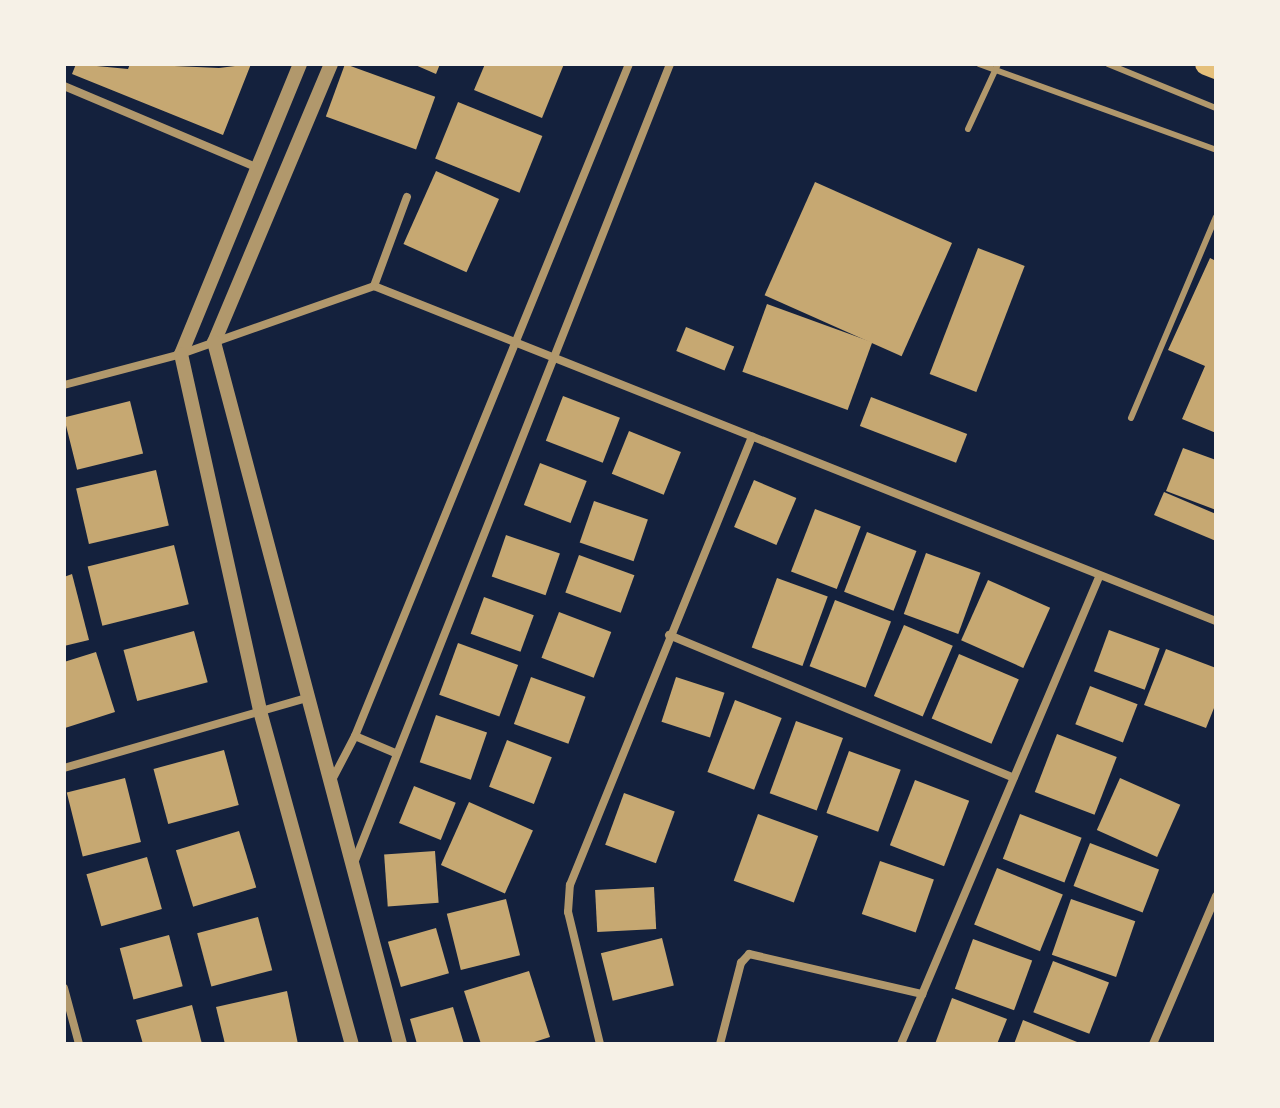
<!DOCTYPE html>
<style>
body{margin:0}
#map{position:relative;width:1280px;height:1108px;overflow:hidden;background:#14213d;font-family:"Varela Round",sans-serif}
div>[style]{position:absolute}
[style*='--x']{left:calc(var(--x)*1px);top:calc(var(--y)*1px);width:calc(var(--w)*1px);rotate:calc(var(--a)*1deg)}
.building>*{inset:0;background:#c6a872;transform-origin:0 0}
.service>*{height:6px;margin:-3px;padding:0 3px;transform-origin:3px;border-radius:3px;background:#b1986c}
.minor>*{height:8px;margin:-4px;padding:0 4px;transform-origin:4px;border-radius:4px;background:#b1986c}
.tertiary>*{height:14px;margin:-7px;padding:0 7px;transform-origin:7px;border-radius:7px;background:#b1986c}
.trunk>*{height:22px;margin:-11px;padding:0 11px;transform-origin:11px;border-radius:11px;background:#e5c07b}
span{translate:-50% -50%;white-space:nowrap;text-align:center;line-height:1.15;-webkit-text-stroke:6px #f6f1e7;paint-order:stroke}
.frame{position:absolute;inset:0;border:66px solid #f6f1e7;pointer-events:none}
</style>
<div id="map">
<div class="building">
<div style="clip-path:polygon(76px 64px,128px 69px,130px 64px,219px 68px,251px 64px,223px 135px,72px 74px)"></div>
<div style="left:345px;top:64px;width:96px;height:56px;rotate:20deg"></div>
<div style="clip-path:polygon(413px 64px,440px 64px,436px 74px)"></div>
<div style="clip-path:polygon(485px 64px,564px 64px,542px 118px,474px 90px)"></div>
<div style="left:458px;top:102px;width:91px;height:61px;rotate:22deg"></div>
<div style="left:436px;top:171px;width:69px;height:80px;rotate:24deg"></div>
<div style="left:815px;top:182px;width:150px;height:124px;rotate:24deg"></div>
<div style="left:978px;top:248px;width:50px;height:135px;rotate:21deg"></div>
<div style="clip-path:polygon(1210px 258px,1216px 261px,1216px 433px,1182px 419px,1205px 366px,1168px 350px)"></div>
<div style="left:767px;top:304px;width:112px;height:72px;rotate:20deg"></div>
<div style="left:686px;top:327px;width:52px;height:26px;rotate:22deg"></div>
<div style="left:563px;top:396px;width:61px;height:48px;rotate:21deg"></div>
<div style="left:871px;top:397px;width:103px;height:31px;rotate:21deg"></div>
<div style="left:130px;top:401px;width:54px;height:68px;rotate:76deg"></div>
<div style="left:629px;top:431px;width:56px;height:46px;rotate:22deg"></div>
<div style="clip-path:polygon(1183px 448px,1216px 460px,1216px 510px,1166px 491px)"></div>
<div style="left:540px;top:463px;width:50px;height:45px;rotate:21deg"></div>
<div style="left:156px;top:470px;width:57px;height:82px;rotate:77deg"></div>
<div style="left:754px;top:480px;width:46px;height:51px;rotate:23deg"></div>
<div style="clip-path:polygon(1164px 492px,1216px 514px,1216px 541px,1154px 515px)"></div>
<div style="left:594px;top:501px;width:57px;height:44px;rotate:19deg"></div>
<div style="left:815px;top:509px;width:49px;height:67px;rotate:21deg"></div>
<div style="left:867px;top:532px;width:53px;height:64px;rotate:21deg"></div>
<div style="left:506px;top:535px;width:57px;height:44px;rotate:19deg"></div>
<div style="left:174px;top:545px;width:61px;height:89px;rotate:76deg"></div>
<div style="left:926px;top:553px;width:58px;height:65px;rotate:20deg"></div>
<div style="left:579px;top:555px;width:59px;height:40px;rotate:20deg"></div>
<div style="clip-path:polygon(72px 574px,89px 640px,64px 646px,64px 577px)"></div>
<div style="left:777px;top:578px;width:54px;height:74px;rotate:20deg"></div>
<div style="left:988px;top:580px;width:68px;height:66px;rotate:24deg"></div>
<div style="left:484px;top:597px;width:53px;height:39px;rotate:20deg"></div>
<div style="left:835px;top:600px;width:60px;height:71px;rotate:21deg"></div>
<div style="left:559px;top:612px;width:56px;height:49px;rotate:21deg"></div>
<div style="left:904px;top:625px;width:53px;height:77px;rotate:23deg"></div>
<div style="left:1109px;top:630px;width:54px;height:44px;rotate:20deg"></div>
<div style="left:194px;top:631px;width:53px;height:73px;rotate:75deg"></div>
<div style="left:458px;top:643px;width:64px;height:55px;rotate:20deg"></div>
<div style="clip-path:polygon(1166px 649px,1216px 668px,1216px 703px,1206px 728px,1144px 705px)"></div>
<div style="clip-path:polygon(96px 652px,115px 712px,65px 728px,64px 662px)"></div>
<div style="left:959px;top:654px;width:65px;height:70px;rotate:23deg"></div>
<div style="left:531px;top:677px;width:58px;height:50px;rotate:20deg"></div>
<div style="left:676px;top:677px;width:51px;height:47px;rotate:18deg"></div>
<div style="left:1090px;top:686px;width:51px;height:41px;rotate:21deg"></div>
<div style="left:735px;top:700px;width:50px;height:77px;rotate:21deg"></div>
<div style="left:436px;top:715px;width:54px;height:50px;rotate:19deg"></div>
<div style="left:796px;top:721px;width:50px;height:77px;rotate:20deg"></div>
<div style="left:1057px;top:734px;width:64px;height:62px;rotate:21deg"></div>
<div style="left:507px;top:740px;width:48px;height:50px;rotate:21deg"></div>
<div style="left:224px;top:750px;width:57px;height:73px;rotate:75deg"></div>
<div style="left:849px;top:751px;width:55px;height:66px;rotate:20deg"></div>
<div style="left:125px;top:778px;width:66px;height:60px;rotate:76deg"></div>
<div style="left:1120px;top:778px;width:66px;height:57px;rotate:24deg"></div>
<div style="left:915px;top:780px;width:58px;height:70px;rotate:21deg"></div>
<div style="left:414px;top:786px;width:45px;height:40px;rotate:22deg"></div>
<div style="left:624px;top:793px;width:54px;height:55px;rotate:20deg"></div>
<div style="left:469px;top:802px;width:70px;height:69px;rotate:24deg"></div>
<div style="left:758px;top:814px;width:64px;height:71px;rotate:20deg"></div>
<div style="left:1020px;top:814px;width:66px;height:48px;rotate:21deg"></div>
<div style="left:239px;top:831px;width:59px;height:66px;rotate:73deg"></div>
<div style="left:1090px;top:843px;width:74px;height:46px;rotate:21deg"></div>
<div style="left:435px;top:851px;width:52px;height:51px;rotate:86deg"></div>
<div style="left:147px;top:857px;width:54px;height:63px;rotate:74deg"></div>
<div style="left:880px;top:861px;width:57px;height:56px;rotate:19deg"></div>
<div style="left:997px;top:868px;width:71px;height:61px;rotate:22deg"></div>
<div style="left:654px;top:887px;width:42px;height:59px;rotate:87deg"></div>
<div style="left:506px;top:899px;width:58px;height:61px;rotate:76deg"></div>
<div style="left:1071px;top:899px;width:68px;height:59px;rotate:19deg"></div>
<div style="left:258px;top:917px;width:55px;height:63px;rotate:75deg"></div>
<div style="left:436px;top:928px;width:47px;height:50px;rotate:74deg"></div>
<div style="left:169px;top:935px;width:53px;height:51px;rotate:75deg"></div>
<div style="left:662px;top:938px;width:49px;height:63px;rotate:76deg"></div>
<div style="left:973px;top:939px;width:63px;height:53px;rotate:20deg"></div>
<div style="left:1053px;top:961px;width:60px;height:55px;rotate:21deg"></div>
<div style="clip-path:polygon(529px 971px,550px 1037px,528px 1044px,481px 1044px,464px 991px)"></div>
<div style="clip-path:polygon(287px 991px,298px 1044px,225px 1044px,216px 1007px)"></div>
<div style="clip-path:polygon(952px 998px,1007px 1019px,997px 1044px,935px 1044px)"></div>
<div style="clip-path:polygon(192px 1005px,202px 1044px,143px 1044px,136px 1020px)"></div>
<div style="clip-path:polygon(453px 1007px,464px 1044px,417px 1044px,410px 1019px)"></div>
<div style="clip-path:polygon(1023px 1020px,1082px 1044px,1014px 1044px)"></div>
</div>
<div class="service">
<div style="--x:979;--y:64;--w:252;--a:19.9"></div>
<div style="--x:1108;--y:64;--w:117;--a:22.2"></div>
<div style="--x:968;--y:129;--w:72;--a:-65.2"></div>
<div style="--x:1131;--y:418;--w:218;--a:-67.1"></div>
</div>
<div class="minor">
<div style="--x:64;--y:86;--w:211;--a:22.9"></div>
<div style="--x:374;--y:286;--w:95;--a:-69.7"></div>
<div style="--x:64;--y:385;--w:121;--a:-14.8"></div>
<div style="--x:181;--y:354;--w:205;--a:-19.4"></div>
<div style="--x:374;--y:286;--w:906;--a:21.7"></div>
<div style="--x:669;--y:635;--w:373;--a:22.5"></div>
<div style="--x:355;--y:736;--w:43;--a:23"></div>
<div style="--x:64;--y:768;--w:252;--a:-16.1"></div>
<div style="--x:332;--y:780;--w:50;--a:-62.4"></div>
<div style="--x:355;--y:736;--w:726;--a:-67.82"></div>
<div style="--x:354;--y:863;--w:859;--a:-68.42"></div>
<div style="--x:64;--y:988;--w:58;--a:75"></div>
<div style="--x:600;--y:1044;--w:136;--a:-103.6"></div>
<div style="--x:568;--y:912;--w:27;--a:-86"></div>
<div style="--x:570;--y:885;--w:484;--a:-67.9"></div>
<div style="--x:720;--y:1044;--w:84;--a:-75.5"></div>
<div style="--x:741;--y:963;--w:12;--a:-48"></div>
<div style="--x:749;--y:954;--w:178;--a:13"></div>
<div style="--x:901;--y:1044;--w:507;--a:-67.02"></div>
<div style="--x:1153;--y:1044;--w:161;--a:-66.9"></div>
</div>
<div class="tertiary">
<div style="--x:300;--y:64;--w:313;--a:112.3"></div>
<div style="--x:181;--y:354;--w:366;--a:77.5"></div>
<div style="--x:260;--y:711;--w:345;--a:74.6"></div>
<div style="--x:331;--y:64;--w:302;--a:112.8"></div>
<div style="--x:214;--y:342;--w:726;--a:75.16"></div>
</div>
<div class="trunk">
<div style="--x:1206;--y:64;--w:11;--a:22"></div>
</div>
<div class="frame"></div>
</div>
